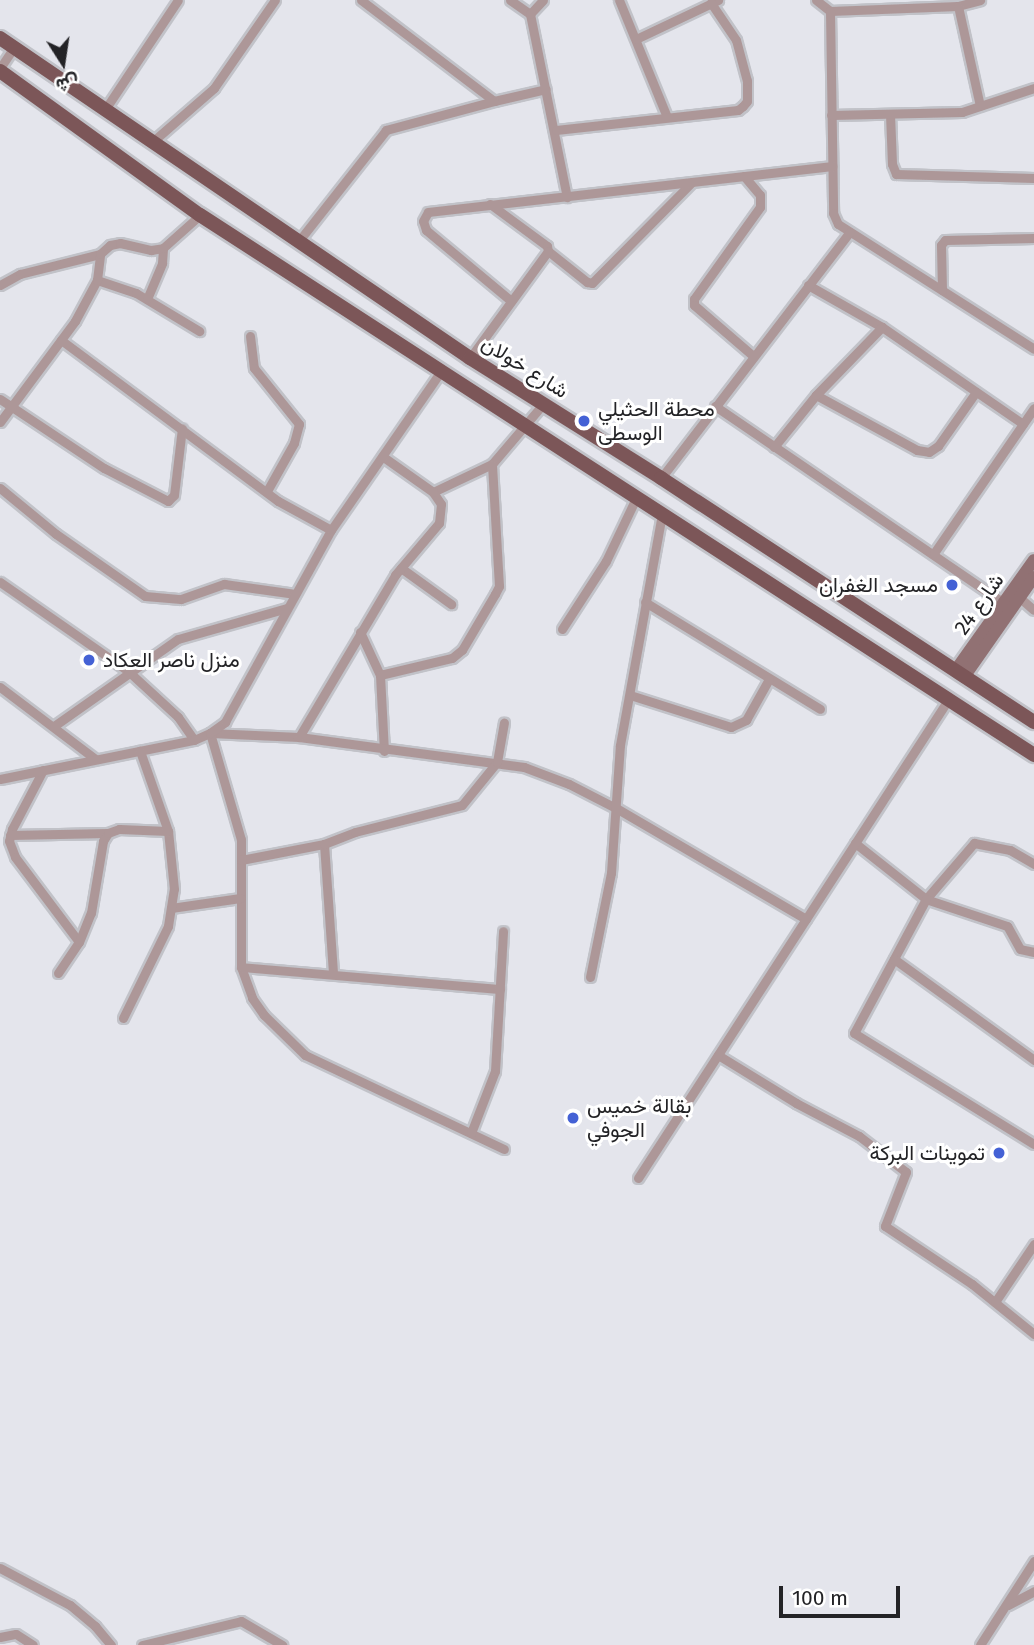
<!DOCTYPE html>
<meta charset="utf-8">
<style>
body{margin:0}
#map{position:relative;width:1034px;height:1645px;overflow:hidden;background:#e4e5ec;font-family:"Fira Sans",Vazirmatn,sans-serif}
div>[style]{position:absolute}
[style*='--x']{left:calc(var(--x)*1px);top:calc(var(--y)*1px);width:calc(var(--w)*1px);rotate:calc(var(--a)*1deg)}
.roads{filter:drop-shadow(2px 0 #c1c2c8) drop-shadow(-2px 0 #c1c2c8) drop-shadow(0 2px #c1c2c8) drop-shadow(0 -2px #c1c2c8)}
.street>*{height:9px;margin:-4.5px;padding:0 4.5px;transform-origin:4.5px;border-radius:4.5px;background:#ad9798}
.secondary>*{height:12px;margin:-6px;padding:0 6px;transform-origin:6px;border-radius:6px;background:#917173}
.primary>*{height:14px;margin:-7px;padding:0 7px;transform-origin:7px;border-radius:7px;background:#7c5658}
.dots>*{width:19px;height:19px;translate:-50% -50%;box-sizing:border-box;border:4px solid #fff;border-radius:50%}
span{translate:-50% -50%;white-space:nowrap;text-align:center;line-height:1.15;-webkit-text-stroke:6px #fff;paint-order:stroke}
.street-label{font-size:21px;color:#232326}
.poi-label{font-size:21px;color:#232326}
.left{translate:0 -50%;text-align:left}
.right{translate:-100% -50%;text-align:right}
.north{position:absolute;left:28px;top:28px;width:70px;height:70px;-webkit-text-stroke:5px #fff;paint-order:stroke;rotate:168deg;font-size:19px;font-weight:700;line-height:28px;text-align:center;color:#232326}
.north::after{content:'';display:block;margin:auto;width:24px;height:32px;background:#232326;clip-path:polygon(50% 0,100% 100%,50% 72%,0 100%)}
.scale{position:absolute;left:779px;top:1586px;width:121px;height:32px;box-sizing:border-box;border:4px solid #232326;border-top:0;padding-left:9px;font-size:21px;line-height:24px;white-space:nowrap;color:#232326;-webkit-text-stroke:5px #fff;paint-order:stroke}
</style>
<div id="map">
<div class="roads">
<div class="street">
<div style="--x:361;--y:0;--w:167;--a:37.2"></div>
<div style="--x:494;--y:101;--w:53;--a:-13"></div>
<div style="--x:510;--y:0;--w:24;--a:35"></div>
<div style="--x:530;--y:14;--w:187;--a:78.6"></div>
<div style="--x:619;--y:0;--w:126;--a:67.7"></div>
<div style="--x:816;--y:0;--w:18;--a:38"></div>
<div style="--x:830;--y:11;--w:128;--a:-2.2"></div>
<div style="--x:958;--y:6;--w:23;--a:-15"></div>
<div style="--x:958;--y:6;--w:102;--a:77.6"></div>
<div style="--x:830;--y:11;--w:202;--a:89.1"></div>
<div style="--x:833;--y:213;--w:12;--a:66"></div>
<div style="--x:838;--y:224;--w:232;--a:32.5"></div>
<div style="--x:530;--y:14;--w:19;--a:-47"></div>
<div style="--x:636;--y:39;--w:91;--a:-25.4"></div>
<div style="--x:0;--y:68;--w:25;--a:-56"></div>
<div style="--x:104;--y:111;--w:133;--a:-56.3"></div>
<div style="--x:890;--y:114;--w:50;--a:87.7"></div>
<div style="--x:892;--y:164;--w:11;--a:68"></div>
<div style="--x:896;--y:174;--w:138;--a:1.7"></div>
<div style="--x:831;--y:115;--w:131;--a:-1.3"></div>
<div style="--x:962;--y:112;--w:76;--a:-18.4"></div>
<div style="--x:556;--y:130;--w:183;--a:-6.3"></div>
<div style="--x:738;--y:110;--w:6;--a:-39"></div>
<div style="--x:743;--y:106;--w:6;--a:-51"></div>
<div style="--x:747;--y:101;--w:20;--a:-90"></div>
<div style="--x:747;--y:81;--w:42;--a:-105"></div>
<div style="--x:736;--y:40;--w:45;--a:-124"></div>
<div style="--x:151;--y:143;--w:84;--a:-41.1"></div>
<div style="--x:214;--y:88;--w:107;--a:-55.3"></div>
<div style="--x:744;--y:176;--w:25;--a:50"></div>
<div style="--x:760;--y:195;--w:12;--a:90"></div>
<div style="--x:760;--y:207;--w:113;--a:125.7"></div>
<div style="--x:694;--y:299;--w:6;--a:90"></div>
<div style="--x:694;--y:305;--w:78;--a:40.8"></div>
<div style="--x:490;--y:204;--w:71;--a:36.4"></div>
<div style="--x:547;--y:246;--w:5;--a:79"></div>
<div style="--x:548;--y:251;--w:50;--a:38.5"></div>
<div style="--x:587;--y:282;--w:5;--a:11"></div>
<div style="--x:592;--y:283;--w:142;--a:-45.3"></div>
<div style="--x:298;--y:242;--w:142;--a:-51.8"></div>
<div style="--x:386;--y:130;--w:112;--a:-15"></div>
<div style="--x:97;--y:280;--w:41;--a:18.4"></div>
<div style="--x:136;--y:293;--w:74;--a:31.1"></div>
<div style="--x:0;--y:285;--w:23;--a:-29"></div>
<div style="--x:20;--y:274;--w:82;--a:-14"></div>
<div style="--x:808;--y:285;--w:85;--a:29.6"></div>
<div style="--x:882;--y:327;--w:171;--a:34.5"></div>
<div style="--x:942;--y:290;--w:45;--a:-91.3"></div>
<div style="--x:941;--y:245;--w:6;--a:-51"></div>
<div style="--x:945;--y:240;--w:89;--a:-1.3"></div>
<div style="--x:147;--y:299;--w:39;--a:-67"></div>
<div style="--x:162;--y:263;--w:15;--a:-86"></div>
<div style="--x:510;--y:300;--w:109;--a:-140.2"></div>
<div style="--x:426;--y:230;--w:9;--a:-108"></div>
<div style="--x:423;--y:221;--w:10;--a:-61"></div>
<div style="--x:428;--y:212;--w:407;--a:-6.5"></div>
<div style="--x:250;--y:336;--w:32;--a:83"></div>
<div style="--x:254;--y:368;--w:72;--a:51.2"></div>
<div style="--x:299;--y:424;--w:20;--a:105"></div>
<div style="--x:294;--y:443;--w:55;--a:119.4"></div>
<div style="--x:61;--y:340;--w:270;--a:36.6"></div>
<div style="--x:278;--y:501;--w:60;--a:28.7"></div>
<div style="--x:470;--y:358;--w:132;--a:-53.9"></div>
<div style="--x:816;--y:395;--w:115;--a:28.6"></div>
<div style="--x:917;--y:450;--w:12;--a:9"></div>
<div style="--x:929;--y:452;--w:11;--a:-34"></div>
<div style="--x:938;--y:446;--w:66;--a:-54.9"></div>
<div style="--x:0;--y:399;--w:125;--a:33.6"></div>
<div style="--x:104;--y:468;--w:72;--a:27.3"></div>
<div style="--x:168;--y:501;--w:8;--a:-45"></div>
<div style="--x:174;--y:495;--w:67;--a:-83.2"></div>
<div style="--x:715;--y:406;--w:350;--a:34.3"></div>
<div style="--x:0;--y:422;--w:126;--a:-53.4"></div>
<div style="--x:75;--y:321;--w:47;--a:-61.8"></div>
<div style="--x:97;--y:280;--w:26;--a:-83"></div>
<div style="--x:100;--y:254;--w:13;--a:-42"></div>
<div style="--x:110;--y:245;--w:10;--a:-11"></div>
<div style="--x:120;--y:243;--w:32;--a:13"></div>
<div style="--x:151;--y:250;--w:12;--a:-9"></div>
<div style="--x:163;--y:248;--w:50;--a:-41.7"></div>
<div style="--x:774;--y:447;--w:67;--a:-51.1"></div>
<div style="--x:816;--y:395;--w:95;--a:-45.9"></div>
<div style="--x:661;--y:478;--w:310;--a:-52.5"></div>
<div style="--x:0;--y:488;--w:72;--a:39.4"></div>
<div style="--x:56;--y:534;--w:108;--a:34.9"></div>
<div style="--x:145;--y:596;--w:36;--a:5"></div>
<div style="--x:181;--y:599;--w:46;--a:-19.2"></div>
<div style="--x:224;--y:584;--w:72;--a:8"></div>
<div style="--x:433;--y:492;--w:65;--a:-25.4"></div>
<div style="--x:492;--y:464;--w:79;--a:-49.6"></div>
<div style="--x:934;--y:553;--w:176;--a:-55.4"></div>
<div style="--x:401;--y:568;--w:62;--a:35.8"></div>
<div style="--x:0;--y:582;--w:156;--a:34.8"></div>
<div style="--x:128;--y:671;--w:68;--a:42.6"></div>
<div style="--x:178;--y:717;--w:28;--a:55"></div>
<div style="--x:1020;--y:598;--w:18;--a:41"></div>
<div style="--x:645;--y:602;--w:205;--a:31.4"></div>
<div style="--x:562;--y:629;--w:81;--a:-57.1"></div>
<div style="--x:606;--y:561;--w:72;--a:-64.5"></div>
<div style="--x:360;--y:632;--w:47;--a:65.1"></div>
<div style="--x:380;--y:675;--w:76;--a:87"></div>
<div style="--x:380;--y:675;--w:74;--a:-13.3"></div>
<div style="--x:452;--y:658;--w:13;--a:-39"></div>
<div style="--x:462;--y:650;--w:65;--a:-59.5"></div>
<div style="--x:495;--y:594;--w:9;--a:-63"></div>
<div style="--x:499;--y:586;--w:122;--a:-93.3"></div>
<div style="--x:0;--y:687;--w:118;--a:37.1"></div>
<div style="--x:630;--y:695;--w:106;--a:17.6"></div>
<div style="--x:731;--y:727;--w:17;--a:-25"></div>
<div style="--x:746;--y:720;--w:47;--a:-60.7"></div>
<div style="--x:54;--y:726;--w:151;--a:-35.1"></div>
<div style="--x:178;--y:639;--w:113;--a:-15.9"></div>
<div style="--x:210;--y:733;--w:89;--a:2.6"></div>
<div style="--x:299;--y:737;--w:227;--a:7.6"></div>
<div style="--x:524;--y:767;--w:48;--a:20.7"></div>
<div style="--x:569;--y:784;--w:53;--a:27.1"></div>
<div style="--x:616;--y:808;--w:220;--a:30.3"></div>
<div style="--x:210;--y:733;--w:111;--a:73.8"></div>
<div style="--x:241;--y:840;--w:127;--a:90"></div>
<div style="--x:241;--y:967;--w:33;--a:70"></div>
<div style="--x:252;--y:998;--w:21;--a:55"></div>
<div style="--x:264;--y:1015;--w:57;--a:44.3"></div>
<div style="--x:305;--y:1055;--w:220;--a:25.3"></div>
<div style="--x:299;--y:737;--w:188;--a:-59.3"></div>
<div style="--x:395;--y:575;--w:68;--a:-49.8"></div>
<div style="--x:439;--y:523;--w:19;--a:-84"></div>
<div style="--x:441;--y:504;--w:14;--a:-124"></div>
<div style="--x:433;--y:492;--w:62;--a:-144.8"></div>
<div style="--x:43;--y:770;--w:67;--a:117.7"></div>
<div style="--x:12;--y:829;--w:12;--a:104"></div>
<div style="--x:9;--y:841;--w:17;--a:69"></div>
<div style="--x:15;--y:857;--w:106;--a:53"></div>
<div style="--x:0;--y:779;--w:198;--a:-11.4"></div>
<div style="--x:194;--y:740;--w:17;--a:-24"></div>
<div style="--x:210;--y:733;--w:19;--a:-36"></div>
<div style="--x:225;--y:722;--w:219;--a:-61.1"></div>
<div style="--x:331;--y:530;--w:193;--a:-55.3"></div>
<div style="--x:10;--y:835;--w:98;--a:-1.2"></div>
<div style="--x:855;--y:843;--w:90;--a:38.3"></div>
<div style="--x:926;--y:899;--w:74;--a:-49.4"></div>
<div style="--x:974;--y:843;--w:37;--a:11"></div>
<div style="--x:1010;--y:850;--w:28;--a:30"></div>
<div style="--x:324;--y:844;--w:130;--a:86"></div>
<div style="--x:241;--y:860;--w:85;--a:-10.9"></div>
<div style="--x:324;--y:844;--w:33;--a:-21"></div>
<div style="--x:355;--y:832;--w:110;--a:-14.2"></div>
<div style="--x:462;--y:805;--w:55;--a:-50.9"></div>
<div style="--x:497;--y:762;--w:40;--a:-80"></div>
<div style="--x:171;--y:908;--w:70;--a:-8.2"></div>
<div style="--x:1034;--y:952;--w:14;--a:-168"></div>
<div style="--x:1020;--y:949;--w:26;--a:-119"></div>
<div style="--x:1007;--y:926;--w:85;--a:-161.6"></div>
<div style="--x:926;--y:899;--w:152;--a:118.2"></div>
<div style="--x:854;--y:1033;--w:211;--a:31.7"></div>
<div style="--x:894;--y:959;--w:173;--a:35.8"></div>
<div style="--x:241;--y:967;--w:260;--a:4.9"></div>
<div style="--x:58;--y:973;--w:37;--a:-56"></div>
<div style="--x:79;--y:942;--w:31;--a:-68"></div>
<div style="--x:91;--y:913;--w:73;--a:-80.5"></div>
<div style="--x:103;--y:841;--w:9;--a:-58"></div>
<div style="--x:108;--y:833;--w:12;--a:-20"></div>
<div style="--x:119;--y:829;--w:49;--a:2.3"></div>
<div style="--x:590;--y:977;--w:106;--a:-78.6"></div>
<div style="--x:611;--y:873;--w:128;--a:-86"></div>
<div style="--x:620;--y:745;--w:236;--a:-79.7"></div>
<div style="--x:123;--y:1018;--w:102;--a:-63.9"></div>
<div style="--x:168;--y:926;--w:37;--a:-81"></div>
<div style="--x:174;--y:889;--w:58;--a:-95.9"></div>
<div style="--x:168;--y:831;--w:85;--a:-109.3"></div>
<div style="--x:718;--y:1055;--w:92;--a:31.6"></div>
<div style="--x:796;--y:1103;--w:71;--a:27.6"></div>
<div style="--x:859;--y:1136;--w:59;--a:37.5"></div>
<div style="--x:906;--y:1172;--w:58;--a:111.3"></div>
<div style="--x:885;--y:1226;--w:105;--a:33.7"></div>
<div style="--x:972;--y:1284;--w:80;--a:38.9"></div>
<div style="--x:471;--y:1133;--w:66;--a:-68.8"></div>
<div style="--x:495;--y:1071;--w:140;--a:-86.7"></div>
<div style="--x:638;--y:1178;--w:570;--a:-57.04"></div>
<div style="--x:995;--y:1302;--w:70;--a:-56.1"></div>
<div style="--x:0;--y:1568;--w:79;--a:27.9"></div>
<div style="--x:70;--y:1605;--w:33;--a:40"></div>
<div style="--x:95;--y:1626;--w:25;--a:50"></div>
<div style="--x:1008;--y:1605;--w:30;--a:-28"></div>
<div style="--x:0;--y:1637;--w:16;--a:-11"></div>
<div style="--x:16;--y:1634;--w:20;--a:33"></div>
<div style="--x:142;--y:1645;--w:102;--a:-13.6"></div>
<div style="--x:241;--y:1621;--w:48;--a:30.3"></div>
<div style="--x:980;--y:1645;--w:100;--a:-57.3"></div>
</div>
<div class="secondary">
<div style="--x:955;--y:671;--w:136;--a:-54.6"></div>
<div style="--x:964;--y:677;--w:122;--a:-55"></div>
</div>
<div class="primary">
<div style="--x:0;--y:38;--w:569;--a:34.25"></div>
<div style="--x:470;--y:358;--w:226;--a:32.1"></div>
<div style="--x:661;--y:478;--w:446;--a:33.2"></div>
<div style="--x:0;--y:71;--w:246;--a:35.8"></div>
<div style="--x:200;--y:215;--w:994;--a:32.92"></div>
</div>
</div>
<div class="dots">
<div style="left:584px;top:421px;background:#4461d5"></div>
<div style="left:952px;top:585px;background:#4461d5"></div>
<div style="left:89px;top:660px;background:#4461d5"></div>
<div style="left:573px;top:1118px;background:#4461d5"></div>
<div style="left:999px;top:1153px;background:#4461d5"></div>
</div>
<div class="street-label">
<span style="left:525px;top:367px;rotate:32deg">شارع خولان</span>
<span style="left:979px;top:604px;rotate:-55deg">شارع 24</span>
</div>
<div class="poi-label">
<span class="left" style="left:598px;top:421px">محطة الحثيلي<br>الوسطى</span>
<span class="right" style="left:938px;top:585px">مسجد الغفران</span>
<span class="left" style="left:103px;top:660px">منزل ناصر العكاد</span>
<span class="left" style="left:587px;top:1118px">بقالة خميس<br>الجوفي</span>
<span class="right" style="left:985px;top:1153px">تموينات البركة</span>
</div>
<div class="north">ش</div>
<div class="scale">100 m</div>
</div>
